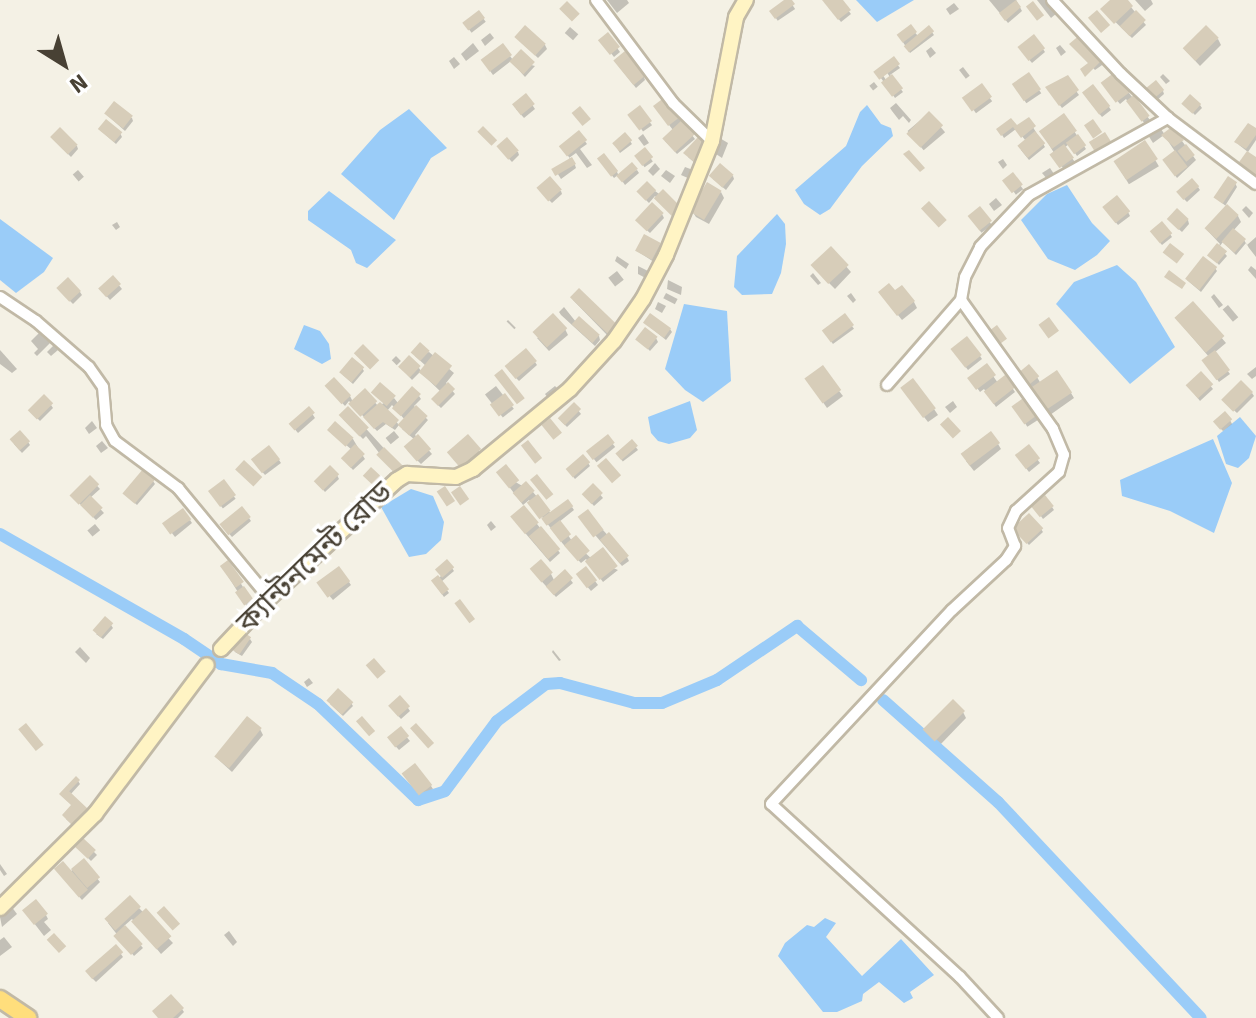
<!DOCTYPE html>
<meta charset="utf-8">
<style>
body{margin:0}
#map{position:relative;width:1256px;height:1018px;overflow:hidden;background:#f4f1e5;font-family:Signika,"Noto Sans Bengali",sans-serif}
div>[style]{position:absolute}
[style*='--x']{left:calc(var(--x)*1px);top:calc(var(--y)*1px);width:calc(var(--w)*1px);rotate:calc(var(--a)*1deg)}
.water>*{inset:0;background:#9accf8}
.shadow>*{inset:0;background:#0003;transform-origin:0 0}
.canal>*{height:12px;margin:-6px;padding:0 6px;transform-origin:6px;border-radius:6px;background:#9accf8}
.building>*{inset:0;background:#d7cdb9;transform-origin:0 0}
.roads{filter:drop-shadow(2px 0 #c1b9a6) drop-shadow(-2px 0 #c1b9a6) drop-shadow(0 2px #c1b9a6) drop-shadow(0 -2px #c1b9a6)}
.minor>*{height:10px;margin:-5px;padding:0 5px;transform-origin:5px;border-radius:5px;background:#fff}
.secondary>*{height:14px;margin:-7px;padding:0 7px;transform-origin:7px;border-radius:7px;background:#fff4c4}
.trunk>*{height:16px;margin:-8px;padding:0 8px;transform-origin:8px;border-radius:8px;background:#ffde7c}
span{translate:-50% -50%;white-space:nowrap;text-align:center;line-height:1.15;-webkit-text-stroke:7px #fff;paint-order:stroke}
.street-label{font-size:30px;color:#484134}
.north{position:absolute;left:24px;top:24px;width:80px;height:80px;-webkit-text-stroke:6px #fff;paint-order:stroke;rotate:143deg;font-size:22px;font-weight:700;line-height:32px;text-align:center;color:#484134}
.north::after{content:'';display:block;margin:auto;width:28px;height:36px;background:#484134;clip-path:polygon(50% 0,100% 100%,50% 72%,0 100%)}
</style>
<div id="map">
<div class="water">
<div style="clip-path:polygon(856px 0,914px 0,877px 22px)"></div>
<div style="clip-path:polygon(867px 105px,881px 124px,891px 128px,893px 136px,862px 166px,830px 209px,820px 215px,804px 204px,795px 190px,846px 146px,860px 112px)"></div>
<div style="clip-path:polygon(409px 109px,447px 148px,431px 158px,394px 220px,341px 174px,380px 130px)"></div>
<div style="clip-path:polygon(1067px 185px,1092px 223px,1110px 241px,1097px 255px,1075px 270px,1048px 259px,1021px 220px,1047px 194px)"></div>
<div style="clip-path:polygon(329px 191px,396px 240px,367px 268px,356px 263px,351px 250px,308px 220px,308px 211px)"></div>
<div style="clip-path:polygon(777px 214px,785px 224px,786px 244px,781px 273px,772px 294px,742px 295px,734px 287px,737px 256px)"></div>
<div style="clip-path:polygon(0 219px,53px 258px,44px 272px,16px 293px,0 280px)"></div>
<div style="clip-path:polygon(1117px 265px,1136px 282px,1175px 347px,1130px 384px,1056px 304px,1074px 282px)"></div>
<div style="clip-path:polygon(684px 304px,727px 311px,731px 381px,703px 402px,685px 390px,665px 369px)"></div>
<div style="clip-path:polygon(304px 325px,320px 331px,329px 344px,331px 359px,322px 364px,294px 349px)"></div>
<div style="clip-path:polygon(690px 401px,697px 430px,690px 438px,669px 444px,658px 441px,651px 433px,648px 417px)"></div>
<div style="clip-path:polygon(1240px 417px,1256px 436px,1249px 458px,1238px 468px,1226px 464px,1217px 436px)"></div>
<div style="clip-path:polygon(1213px 439px,1232px 483px,1214px 533px,1170px 511px,1122px 496px,1120px 480px)"></div>
<div style="clip-path:polygon(411px 489px,433px 496px,444px 522px,441px 540px,426px 554px,409px 557px,381px 507px)"></div>
<div style="clip-path:polygon(825px 918px,836px 923px,826px 937px,862px 976px,901px 939px,934px 975px,910px 992px,913px 998px,904px 1003px,879px 982px,863px 994px,862px 1001px,837px 1012px,823px 1012px,778px 956px,785px 943px,807px 925px,814px 927px)"></div>
</div>
<div class="shadow">
<div style="clip-path:polygon(607px 0,627px 0,629px 3px,617px 13px)"></div>
<div style="left:789px;top:0;width:11px;height:21px;rotate:56deg"></div>
<div style="clip-path:polygon(824px 0,840px 0,851px 14px,841px 22px)"></div>
<div style="clip-path:polygon(989px 0,1016px 0,1022px 11px,1008px 23px)"></div>
<div style="clip-path:polygon(1037px 0,1045px 0,1057px 13px,1051px 18px)"></div>
<div style="clip-path:polygon(1113px 0,1125px 0,1146px 25px,1132px 38px,1105px 12px)"></div>
<div style="clip-path:polygon(1135px 0,1151px 0,1153px 4px,1145px 11px)"></div>
<div style="clip-path:polygon(954px 3px,959px 9px,950px 15px,946px 9px)"></div>
<div style="left:479px;top:13px;width:11px;height:18px;rotate:52deg"></div>
<div style="left:570px;top:27px;width:11px;height:8px;rotate:41deg"></div>
<div style="clip-path:polygon(910px 27px,918px 36px,929px 28px,934px 35px,910px 53px,899px 36px)"></div>
<div style="clip-path:polygon(490px 33px,494px 38px,485px 46px,481px 40px)"></div>
<div style="clip-path:polygon(608px 35px,620px 52px,614px 57px,603px 43px)"></div>
<div style="clip-path:polygon(1081px 37px,1105px 63px,1095px 70px,1073px 47px)"></div>
<div style="clip-path:polygon(1218px 39px,1221px 45px,1200px 66px,1185px 50px)"></div>
<div style="clip-path:polygon(519px 40px,545px 45px,547px 49px,538px 58px)"></div>
<div style="clip-path:polygon(473px 43px,479px 51px,466px 61px,461px 54px)"></div>
<div style="clip-path:polygon(1060px 45px,1066px 52px,1061px 56px,1056px 48px)"></div>
<div style="clip-path:polygon(931px 47px,936px 53px,930px 58px,926px 51px)"></div>
<div style="clip-path:polygon(1043px 49px,1045px 52px,1032px 63px,1022px 51px)"></div>
<div style="clip-path:polygon(510px 56px,513px 60px,535px 66px,525px 77px,511px 61px,493px 75px,485px 64px)"></div>
<div style="clip-path:polygon(454px 57px,460px 64px,454px 69px,449px 61px)"></div>
<div style="clip-path:polygon(893px 59px,900px 68px,890px 75px,903px 92px,895px 98px,876px 71px,879px 69px,886px 80px,890px 77px,883px 67px)"></div>
<div style="clip-path:polygon(617px 64px,644px 77px,645px 80px,636px 88px)"></div>
<div style="left:963px;top:67px;width:11px;height:5px;rotate:52deg"></div>
<div style="clip-path:polygon(1163px 74px,1170px 81px,1166px 84px,1160px 77px)"></div>
<div style="left:1029px;top:75px;width:22px;height:18px;rotate:56deg"></div>
<div style="clip-path:polygon(1067px 78px,1079px 95px,1062px 108px,1047px 88px)"></div>
<div style="left:874px;top:82px;width:6px;height:6px;rotate:51deg"></div>
<div style="left:981px;top:86px;width:19px;height:20px;rotate:54deg"></div>
<div style="clip-path:polygon(1105px 86px,1129px 93px,1150px 120px,1145px 124px,1126px 99px,1120px 104px)"></div>
<div style="clip-path:polygon(1163px 91px,1164px 94px,1156px 101px,1149px 93px)"></div>
<div style="clip-path:polygon(526px 96px,535px 109px,524px 118px,516px 109px)"></div>
<div style="clip-path:polygon(1086px 97px,1109px 107px,1111px 110px,1102px 117px)"></div>
<div style="clip-path:polygon(664px 100px,695px 139px,677px 154px,665px 141px,673px 130px,655px 107px)"></div>
<div style="clip-path:polygon(896px 103px,911px 120px,909px 123px,903px 116px,899px 120px,892px 111px,890px 108px)"></div>
<div style="clip-path:polygon(1184px 104px,1200px 105px,1202px 108px,1195px 115px)"></div>
<div style="left:640px;top:108px;width:21px;height:11px;rotate:55deg"></div>
<div style="left:929px;top:113px;width:25px;height:28px;rotate:50deg"></div>
<div style="clip-path:polygon(106px 114px,132px 118px,133px 121px,125px 131px)"></div>
<div style="clip-path:polygon(1064px 116px,1086px 149px,1077px 156px,1069px 144px,1064px 148px,1075px 162px,1064px 170px,1041px 131px)"></div>
<div style="clip-path:polygon(1028px 119px,1045px 147px,1029px 160px,1021px 150px,1026px 141px,1016px 129px,1004px 138px,999px 130px,1011px 120px,1017px 128px)"></div>
<div style="clip-path:polygon(1159px 126px,1165px 135px,1182px 141px,1196px 160px,1177px 178px,1165px 161px,1176px 153px,1164px 135px,1153px 143px,1148px 135px)"></div>
<div style="clip-path:polygon(100px 130px,120px 133px,122px 137px,116px 144px)"></div>
<div style="clip-path:polygon(1256px 131px,1256px 140px,1248px 152px,1239px 145px,1237px 142px)"></div>
<div style="clip-path:polygon(579px 133px,587px 144px,580px 149px,592px 165px,587px 168px,576px 153px,569px 158px,575px 165px,576px 168px,561px 179px,556px 171px,571px 160px,561px 146px)"></div>
<div style="clip-path:polygon(625px 134px,632px 144px,620px 153px,614px 143px)"></div>
<div style="clip-path:polygon(643px 134px,649px 143px,644px 146px,638px 138px)"></div>
<div style="clip-path:polygon(718px 137px,728px 143px,722px 158px,713px 152px)"></div>
<div style="clip-path:polygon(55px 141px,77px 146px,78px 149px,71px 157px)"></div>
<div style="clip-path:polygon(700px 143px,703px 146px,696px 164px,688px 157px)"></div>
<div style="left:1145px;top:143px;width:27px;height:35px;rotate:59deg"></div>
<div style="clip-path:polygon(501px 150px,518px 152px,519px 155px,512px 162px)"></div>
<div style="left:645px;top:150px;width:14px;height:10px;rotate:56deg"></div>
<div style="clip-path:polygon(1003px 159px,1007px 165px,1003px 169px,998px 162px)"></div>
<div style="clip-path:polygon(601px 162px,617px 172px,619px 176px,637px 170px,639px 173px,625px 185px,618px 175px,614px 178px)"></div>
<div style="clip-path:polygon(655px 163px,660px 169px,653px 176px,648px 171px)"></div>
<div style="clip-path:polygon(685px 167px,693px 170px,690px 179px,681px 175px)"></div>
<div style="clip-path:polygon(1050px 168px,1054px 174px,1047px 179px,1042px 173px)"></div>
<div style="left:78px;top:170px;width:9px;height:7px;rotate:49deg"></div>
<div style="clip-path:polygon(666px 170px,675px 176px,670px 183px,661px 176px)"></div>
<div style="left:1012px;top:174px;width:19px;height:9px;rotate:54deg"></div>
<div style="clip-path:polygon(733px 176px,734px 179px,726px 190px,713px 179px)"></div>
<div style="clip-path:polygon(1235px 183px,1237px 187px,1225px 206px,1238px 216px,1241px 222px,1233px 231px,1244px 240px,1247px 245px,1256px 237px,1256px 257px,1249px 248px,1246px 243px,1236px 255px,1223px 242px,1219px 247px,1227px 256px,1219px 265px,1210px 255px,1220px 244px,1207px 230px,1227px 207px,1216px 198px)"></div>
<div style="clip-path:polygon(1198px 187px,1200px 190px,1187px 202px,1181px 196px)"></div>
<div style="clip-path:polygon(561px 191px,562px 194px,552px 203px,541px 192px)"></div>
<div style="clip-path:polygon(655px 191px,679px 208px,674px 218px,655px 196px,649px 203px,642px 196px)"></div>
<div style="clip-path:polygon(721px 192px,724px 198px,709px 224px,696px 217px,692px 211px)"></div>
<div style="clip-path:polygon(996px 198px,1002px 205px,994px 211px,989px 204px)"></div>
<div style="clip-path:polygon(1246px 206px,1253px 213px,1249px 218px,1242px 210px)"></div>
<div style="left:980px;top:208px;width:21px;height:13px;rotate:55deg"></div>
<div style="clip-path:polygon(1106px 210px,1128px 212px,1130px 216px,1118px 225px)"></div>
<div style="clip-path:polygon(662px 214px,664px 218px,650px 233px,640px 224px)"></div>
<div style="clip-path:polygon(1188px 220px,1189px 224px,1182px 232px,1172px 223px)"></div>
<div style="clip-path:polygon(117px 222px,120px 227px,116px 230px,112px 225px)"></div>
<div style="clip-path:polygon(1170px 234px,1172px 237px,1162px 245px,1154px 235px)"></div>
<div style="clip-path:polygon(660px 245px,662px 248px,654px 262px,637px 251px)"></div>
<div style="clip-path:polygon(831px 249px,851px 272px,835px 289px,817px 271px)"></div>
<div style="clip-path:polygon(617px 256px,629px 264px,626px 269px,615px 261px)"></div>
<div style="clip-path:polygon(638px 266px,654px 274px,653px 282px,638px 274px)"></div>
<div style="clip-path:polygon(1251px 266px,1256px 270px,1256px 279px,1248px 270px)"></div>
<div style="clip-path:polygon(1215px 268px,1217px 271px,1201px 292px,1187px 280px)"></div>
<div style="left:617px;top:271px;width:11px;height:11px;rotate:52deg"></div>
<div style="clip-path:polygon(813px 273px,821px 283px,818px 285px,810px 276px)"></div>
<div style="clip-path:polygon(113px 278px,122px 289px,110px 300px,103px 292px)"></div>
<div style="clip-path:polygon(668px 280px,682px 287px,681px 295px,667px 289px)"></div>
<div style="clip-path:polygon(61px 292px,80px 292px,82px 295px,73px 304px)"></div>
<div style="left:666px;top:293px;width:13px;height:6px;rotate:27deg"></div>
<div style="clip-path:polygon(851px 293px,856px 300px,853px 303px,847px 296px)"></div>
<div style="clip-path:polygon(895px 293px,914px 302px,917px 308px,902px 320px,884px 298px)"></div>
<div style="clip-path:polygon(1214px 294px,1223px 305px,1219px 308px,1211px 297px)"></div>
<div style="clip-path:polygon(572px 299px,614px 325px,618px 331px,610px 338px)"></div>
<div style="clip-path:polygon(658px 302px,666px 306px,662px 313px,655px 309px)"></div>
<div style="clip-path:polygon(1193px 304px,1226px 343px,1214px 353px,1230px 374px,1219px 382px,1204px 361px,1209px 357px,1180px 323px)"></div>
<div style="left:1228px;top:305px;width:16px;height:7px;rotate:50deg"></div>
<div style="clip-path:polygon(564px 307px,576px 322px,599px 336px,600px 340px,595px 346px,561px 315px,559px 312px)"></div>
<div style="left:844px;top:315px;width:17px;height:26px;rotate:54deg"></div>
<div style="left:508px;top:320px;width:11px;height:2px;rotate:45deg"></div>
<div style="clip-path:polygon(645px 323px,670px 329px,672px 332px,666px 340px)"></div>
<div style="clip-path:polygon(565px 329px,568px 335px,549px 351px,537px 338px)"></div>
<div style="clip-path:polygon(39px 333px,50px 343px,37px 356px,34px 353px,38px 349px,31px 341px)"></div>
<div style="clip-path:polygon(656px 338px,658px 342px,650px 351px,638px 339px)"></div>
<div style="clip-path:polygon(54px 345px,58px 350px,51px 356px,47px 352px)"></div>
<div style="clip-path:polygon(0 350px,17px 369px,12px 373px,0 364px)"></div>
<div style="clip-path:polygon(429px 352px,454px 373px,446px 383px,455px 394px,441px 408px,435px 402px,441px 392px,420px 372px,412px 380px,403px 370px,419px 368px,421px 371px,426px 366px,415px 356px)"></div>
<div style="clip-path:polygon(955px 353px,980px 356px,982px 359px,968px 370px)"></div>
<div style="left:396px;top:356px;width:7px;height:6px;rotate:45deg"></div>
<div style="clip-path:polygon(535px 362px,537px 365px,519px 381px,509px 371px)"></div>
<div style="clip-path:polygon(986px 366px,998px 383px,1005px 377px,1015px 392px,996px 407px,984px 389px,980px 392px,970px 378px)"></div>
<div style="clip-path:polygon(1256px 367px,1256px 376px,1252px 379px,1247px 374px)"></div>
<div style="clip-path:polygon(362px 368px,364px 371px,353px 384px,343px 375px)"></div>
<div style="clip-path:polygon(1201px 374px,1213px 389px,1200px 401px,1190px 388px)"></div>
<div style="clip-path:polygon(1037px 377px,1041px 384px,1071px 393px,1074px 398px,1050px 415px,1022px 378px)"></div>
<div style="clip-path:polygon(811px 385px,839px 391px,843px 396px,827px 408px)"></div>
<div style="left:496px;top:386px;width:29px;height:14px;rotate:52deg"></div>
<div style="clip-path:polygon(555px 386px,558px 389px,548px 398px,545px 394px)"></div>
<div style="clip-path:polygon(329px 389px,350px 396px,353px 402px,365px 391px,378px 406px,394px 398px,398px 403px,419px 396px,421px 399px,414px 406px,428px 420px,415px 435px,432px 454px,421px 464px,408px 451px,415px 440px,402px 429px,405px 420px,392px 405px,387px 411px,399px 425px,395px 430px,386px 424px,377px 431px,349px 401px,345px 406px)"></div>
<div style="clip-path:polygon(1252px 393px,1254px 396px,1237px 413px,1226px 403px)"></div>
<div style="clip-path:polygon(906px 394px,934px 409px,938px 415px,928px 422px)"></div>
<div style="left:1026px;top:399px;width:24px;height:14px;rotate:57deg"></div>
<div style="clip-path:polygon(953px 401px,957px 407px,950px 413px,945px 407px)"></div>
<div style="clip-path:polygon(51px 405px,53px 408px,40px 421px,33px 414px)"></div>
<div style="clip-path:polygon(574px 405px,581px 414px,567px 427px,561px 421px)"></div>
<div style="clip-path:polygon(309px 409px,315px 418px,298px 433px,293px 427px)"></div>
<div style="clip-path:polygon(348px 409px,401px 467px,403px 470px,397px 476px,366px 436px,363px 439px,343px 419px)"></div>
<div style="clip-path:polygon(1230px 420px,1232px 424px,1223px 431px,1217px 425px)"></div>
<div style="clip-path:polygon(92px 421px,97px 428px,89px 434px,85px 428px)"></div>
<div style="left:394px;top:431px;width:8px;height:11px;rotate:50deg"></div>
<div style="clip-path:polygon(332px 433px,353px 439px,363px 456px,365px 459px,353px 470px,345px 461px,352px 450px)"></div>
<div style="clip-path:polygon(468px 437px,481px 454px,462px 469px,451px 456px)"></div>
<div style="left:607px;top:437px;width:13px;height:24px;rotate:51deg"></div>
<div style="clip-path:polygon(102px 441px,108px 448px,101px 453px,96px 446px)"></div>
<div style="clip-path:polygon(28px 442px,30px 445px,22px 453px,14px 444px)"></div>
<div style="left:632px;top:442px;width:10px;height:19px;rotate:53deg"></div>
<div style="clip-path:polygon(998px 444px,1001px 449px,974px 471px,966px 461px)"></div>
<div style="clip-path:polygon(1028px 447px,1040px 463px,1029px 472px,1019px 459px)"></div>
<div style="clip-path:polygon(279px 460px,281px 463px,265px 475px,255px 463px)"></div>
<div style="clip-path:polygon(588px 463px,590px 466px,575px 479px,569px 472px)"></div>
<div style="clip-path:polygon(498px 472px,533px 492px,552px 515px,572px 507px,574px 510px,559px 522px,572px 541px,592px 559px,618px 570px,603px 582px,586px 559px,581px 563px,563px 544px,529px 500px,523px 505px)"></div>
<div style="clip-path:polygon(337px 475px,339px 479px,325px 492px,318px 484px)"></div>
<div style="clip-path:polygon(90px 478px,100px 489px,90px 498px,104px 513px,96px 520px,74px 498px)"></div>
<div style="clip-path:polygon(153px 481px,155px 484px,137px 505px,127px 496px)"></div>
<div style="left:223px;top:482px;width:21px;height:16px;rotate:53deg"></div>
<div style="clip-path:polygon(593px 486px,603px 498px,594px 506px,586px 497px)"></div>
<div style="clip-path:polygon(1052px 507px,1054px 510px,1043px 519px,1036px 509px)"></div>
<div style="clip-path:polygon(587px 512px,627px 557px,629px 561px,622px 566px,582px 520px)"></div>
<div style="clip-path:polygon(249px 518px,251px 521px,232px 537px,224px 528px)"></div>
<div style="clip-path:polygon(190px 520px,192px 523px,175px 537px,168px 528px)"></div>
<div style="clip-path:polygon(514px 520px,537px 524px,560px 553px,550px 562px)"></div>
<div style="clip-path:polygon(491px 521px,496px 527px,491px 531px,487px 525px)"></div>
<div style="left:95px;top:524px;width:8px;height:10px;rotate:50deg"></div>
<div style="clip-path:polygon(1041px 529px,1043px 532px,1029px 545px,1017px 532px)"></div>
<div style="left:228px;top:563px;width:47px;height:7px;rotate:58deg"></div>
<div style="clip-path:polygon(452px 568px,454px 571px,441px 582px,449px 593px,444px 597px,433px 582px)"></div>
<div style="clip-path:polygon(586px 569px,598px 585px,591px 591px,580px 578px)"></div>
<div style="clip-path:polygon(564px 571px,573px 583px,556px 597px,534px 573px,551px 574px,554px 580px)"></div>
<div style="clip-path:polygon(349px 582px,351px 585px,333px 600px,322px 587px)"></div>
<div style="clip-path:polygon(111px 625px,113px 628px,103px 639px,96px 634px)"></div>
<div style="clip-path:polygon(250px 639px,252px 642px,242px 656px,235px 652px,233px 648px)"></div>
<div style="clip-path:polygon(80px 647px,90px 658px,86px 663px,75px 652px)"></div>
<div style="clip-path:polygon(553px 650px,561px 660px,559px 661px,552px 652px)"></div>
<div style="clip-path:polygon(309px 678px,313px 683px,307px 687px,304px 682px)"></div>
<div style="clip-path:polygon(351px 703px,353px 706px,343px 716px,330px 704px)"></div>
<div style="clip-path:polygon(408px 708px,410px 711px,401px 719px,392px 709px)"></div>
<div style="clip-path:polygon(963px 712px,966px 718px,939px 746px,929px 736px,926px 731px)"></div>
<div style="clip-path:polygon(260px 729px,263px 735px,232px 772px,220px 761px,216px 756px)"></div>
<div style="clip-path:polygon(400px 729px,410px 741px,399px 750px,391px 741px)"></div>
<div style="clip-path:polygon(407px 777px,431px 786px,433px 789px,422px 797px)"></div>
<div style="clip-path:polygon(78px 781px,80px 784px,70px 795px,88px 814px,75px 827px,66px 819px,73px 806px,63px 797px)"></div>
<div style="clip-path:polygon(82px 840px,97px 855px,91px 861px,79px 849px)"></div>
<div style="clip-path:polygon(83px 861px,100px 882px,82px 900px,58px 872px,70px 872px)"></div>
<div style="clip-path:polygon(0 864px,7px 874px,4px 876px,0 870px)"></div>
<div style="clip-path:polygon(11px 906px,17px 914px,2px 927px,0 917px)"></div>
<div style="clip-path:polygon(139px 908px,173px 943px,161px 954px,132px 919px,124px 926px,143px 948px,134px 956px,108px 923px)"></div>
<div style="clip-path:polygon(27px 914px,46px 915px,48px 919px,44px 922px,51px 930px,44px 936px)"></div>
<div style="clip-path:polygon(229px 931px,237px 942px,233px 946px,224px 935px)"></div>
<div style="clip-path:polygon(4px 937px,12px 947px,0 956px,0 940px)"></div>
<div style="clip-path:polygon(116px 947px,123px 957px,96px 982px,90px 976px)"></div>
<div style="clip-path:polygon(182px 1009px,184px 1012px,178px 1018px,159px 1018px)"></div>
</div>
<div class="canal">
<div style="--x:0;--y:534;--w:212;--a:29.7"></div>
<div style="--x:184;--y:639;--w:45;--a:34"></div>
<div style="--x:221;--y:664;--w:52;--a:10"></div>
<div style="--x:272;--y:673;--w:55;--a:34"></div>
<div style="--x:318;--y:704;--w:139;--a:43.8"></div>
<div style="--x:418;--y:800;--w:28;--a:-18"></div>
<div style="--x:445;--y:791;--w:87;--a:-53.4"></div>
<div style="--x:497;--y:721;--w:61;--a:-37.1"></div>
<div style="--x:546;--y:684;--w:14;--a:-4"></div>
<div style="--x:560;--y:683;--w:77;--a:15.1"></div>
<div style="--x:634;--y:703;--w:28;--a:0"></div>
<div style="--x:662;--y:703;--w:60;--a:-22.7"></div>
<div style="--x:717;--y:680;--w:97;--a:-34"></div>
<div style="--x:797;--y:626;--w:84;--a:40.2"></div>
<div style="--x:883;--y:700;--w:154;--a:41.6"></div>
<div style="--x:998;--y:802;--w:296;--a:46.8"></div>
</div>
<div class="building">
<div style="clip-path:polygon(784px 0,792px 0,795px 4px,775px 19px,769px 11px)"></div>
<div style="clip-path:polygon(822px 0,843px 0,851px 10px,838px 20px)"></div>
<div style="clip-path:polygon(1016px 0,1021px 7px,1005px 21px,999px 13px)"></div>
<div style="clip-path:polygon(1110px 0,1128px 0,1133px 6px,1114px 24px,1100px 9px)"></div>
<div style="left:567px;top:1px;width:18px;height:11px;rotate:45deg"></div>
<div style="left:1033px;top:1px;width:18px;height:9px;rotate:52deg"></div>
<div style="left:479px;top:10px;width:10px;height:21px;rotate:53deg"></div>
<div style="left:1097px;top:10px;width:20px;height:12px;rotate:49deg"></div>
<div style="left:1136px;top:10px;width:14px;height:23px;rotate:45deg"></div>
<div style="left:911px;top:24px;width:10px;height:18px;rotate:53deg"></div>
<div style="left:525px;top:25px;width:28px;height:16px;rotate:42deg"></div>
<div style="left:929px;top:25px;width:8px;height:33px;rotate:50deg"></div>
<div style="left:1206px;top:25px;width:18px;height:33px;rotate:45deg"></div>
<div style="left:608px;top:32px;width:19px;height:13px;rotate:51deg"></div>
<div style="left:1034px;top:34px;width:18px;height:21px;rotate:52deg"></div>
<div style="clip-path:polygon(1081px 34px,1104px 58px,1085px 77px,1080px 69px,1088px 63px,1069px 44px)"></div>
<div style="left:503px;top:43px;width:15px;height:28px;rotate:53deg"></div>
<div style="left:521px;top:49px;width:19px;height:17px;rotate:43deg"></div>
<div style="left:625px;top:51px;width:32px;height:15px;rotate:51deg"></div>
<div style="left:894px;top:56px;width:10px;height:26px;rotate:53deg"></div>
<div style="left:1029px;top:72px;width:21px;height:21px;rotate:55deg"></div>
<div style="left:1115px;top:72px;width:25px;height:18px;rotate:53deg"></div>
<div style="left:892px;top:74px;width:18px;height:14px;rotate:52deg"></div>
<div style="clip-path:polygon(1068px 75px,1079px 90px,1059px 106px,1045px 87px)"></div>
<div style="left:1156px;top:80px;width:13px;height:15px;rotate:51deg"></div>
<div style="left:982px;top:83px;width:17px;height:25px;rotate:54deg"></div>
<div style="left:1093px;top:84px;width:28px;height:14px;rotate:52deg"></div>
<div style="left:526px;top:93px;width:14px;height:18px;rotate:51deg"></div>
<div style="left:1190px;top:94px;width:15px;height:13px;rotate:42deg"></div>
<div style="left:1134px;top:95px;width:26px;height:10px;rotate:53deg"></div>
<div style="left:665px;top:97px;width:25px;height:15px;rotate:53deg"></div>
<div style="left:114px;top:101px;width:24px;height:16px;rotate:38deg"></div>
<div style="left:640px;top:105px;width:20px;height:16px;rotate:53deg"></div>
<div style="left:580px;top:106px;width:17px;height:11px;rotate:50deg"></div>
<div style="left:929px;top:111px;width:20px;height:32px;rotate:45deg"></div>
<div style="left:1064px;top:113px;width:22px;height:31px;rotate:54deg"></div>
<div style="clip-path:polygon(1029px 117px,1036px 126px,1021px 138px,1013px 127px,1001px 136px,996px 129px,1011px 118px,1017px 125px)"></div>
<div style="left:106px;top:119px;width:21px;height:13px;rotate:39deg"></div>
<div style="left:1093px;top:119px;width:16px;height:11px;rotate:55deg"></div>
<div style="left:682px;top:120px;width:19px;height:27px;rotate:47deg"></div>
<div style="clip-path:polygon(1248px 123px,1256px 128px,1256px 135px,1246px 149px,1234px 142px)"></div>
<div style="left:483px;top:126px;width:20px;height:8px;rotate:45deg"></div>
<div style="clip-path:polygon(1173px 126px,1184px 140px,1174px 147px,1161px 135px)"></div>
<div style="left:60px;top:127px;width:25px;height:14px;rotate:45deg"></div>
<div style="left:579px;top:130px;width:13px;height:26px;rotate:51deg"></div>
<div style="left:1035px;top:131px;width:16px;height:23px;rotate:50deg"></div>
<div style="left:625px;top:132px;width:11px;height:17px;rotate:49deg"></div>
<div style="left:1105px;top:132px;width:13px;height:19px;rotate:58deg"></div>
<div style="left:1078px;top:134px;width:14px;height:15px;rotate:54deg"></div>
<div style="left:507px;top:137px;width:18px;height:14px;rotate:49deg"></div>
<div style="clip-path:polygon(698px 137px,702px 141px,694px 162px,683px 153px)"></div>
<div style="left:1145px;top:140px;width:23px;height:38px;rotate:56deg"></div>
<div style="left:1064px;top:144px;width:17px;height:18px;rotate:54deg"></div>
<div style="left:1186px;top:144px;width:14px;height:11px;rotate:51deg"></div>
<div style="left:645px;top:147px;width:13px;height:14px;rotate:51deg"></div>
<div style="clip-path:polygon(909px 150px,925px 168px,920px 172px,903px 154px)"></div>
<div style="left:1175px;top:150px;width:21px;height:16px;rotate:53deg"></div>
<div style="clip-path:polygon(1247px 151px,1256px 157px,1256px 178px,1237px 165px)"></div>
<div style="left:604px;top:153px;width:23px;height:9px;rotate:52deg"></div>
<div style="left:572px;top:157px;width:8px;height:24px;rotate:60deg"></div>
<div style="left:632px;top:162px;width:9px;height:21px;rotate:49deg"></div>
<div style="left:720px;top:163px;width:18px;height:17px;rotate:41deg"></div>
<div style="left:1013px;top:172px;width:16px;height:14px;rotate:52deg"></div>
<div style="left:550px;top:176px;width:18px;height:18px;rotate:49deg"></div>
<div style="left:1228px;top:176px;width:11px;height:26px;rotate:34deg"></div>
<div style="left:1192px;top:178px;width:11px;height:21px;rotate:49deg"></div>
<div style="left:647px;top:181px;width:13px;height:15px;rotate:45deg"></div>
<div style="left:707px;top:182px;width:17px;height:34px;rotate:31deg"></div>
<div style="left:663px;top:189px;width:25px;height:13px;rotate:45deg"></div>
<div style="left:1117px;top:195px;width:21px;height:19px;rotate:51deg"></div>
<div style="left:929px;top:201px;width:26px;height:11px;rotate:47deg"></div>
<div style="left:652px;top:202px;width:16px;height:25px;rotate:43deg"></div>
<div style="left:1227px;top:204px;width:16px;height:33px;rotate:43deg"></div>
<div style="left:980px;top:206px;width:19px;height:16px;rotate:51deg"></div>
<div style="left:1177px;top:208px;width:16px;height:15px;rotate:43deg"></div>
<div style="left:1162px;top:221px;width:16px;height:16px;rotate:50deg"></div>
<div style="left:1233px;top:228px;width:17px;height:18px;rotate:40deg"></div>
<div style="left:644px;top:234px;width:19px;height:19px;rotate:28deg"></div>
<div style="left:1170px;top:243px;width:18px;height:12px;rotate:38deg"></div>
<div style="left:1217px;top:243px;width:13px;height:16px;rotate:39deg"></div>
<div style="left:831px;top:246px;width:26px;height:28px;rotate:47deg"></div>
<div style="left:1203px;top:256px;width:18px;height:29px;rotate:38deg"></div>
<div style="clip-path:polygon(1169px 270px,1186px 283px,1182px 289px,1164px 277px)"></div>
<div style="left:113px;top:275px;width:12px;height:20px;rotate:48deg"></div>
<div style="left:68px;top:277px;width:19px;height:16px;rotate:47deg"></div>
<div style="clip-path:polygon(889px 283px,895px 290px,902px 285px,915px 301px,897px 316px,878px 292px)"></div>
<div style="left:579px;top:288px;width:52px;height:13px;rotate:44deg"></div>
<div style="left:1193px;top:301px;width:47px;height:25px;rotate:48deg"></div>
<div style="left:553px;top:313px;width:21px;height:28px;rotate:47deg"></div>
<div style="left:650px;top:313px;width:26px;height:12px;rotate:36deg"></div>
<div style="left:845px;top:313px;width:15px;height:29px;rotate:53deg"></div>
<div style="left:579px;top:316px;width:28px;height:11px;rotate:42deg"></div>
<div style="left:1049px;top:317px;width:17px;height:13px;rotate:54deg"></div>
<div style="left:997px;top:325px;width:17px;height:10px;rotate:54deg"></div>
<div style="left:645px;top:327px;width:16px;height:16px;rotate:38deg"></div>
<div style="left:967px;top:336px;width:24px;height:21px;rotate:52deg"></div>
<div style="left:420px;top:342px;width:13px;height:14px;rotate:42deg"></div>
<div style="left:363px;top:344px;width:23px;height:13px;rotate:45deg"></div>
<div style="left:526px;top:348px;width:17px;height:28px;rotate:50deg"></div>
<div style="left:1215px;top:350px;width:25px;height:17px;rotate:53deg"></div>
<div style="left:435px;top:352px;width:22px;height:26px;rotate:39deg"></div>
<div style="left:409px;top:355px;width:16px;height:16px;rotate:43deg"></div>
<div style="left:352px;top:357px;width:16px;height:20px;rotate:40deg"></div>
<div style="left:987px;top:363px;width:15px;height:25px;rotate:53deg"></div>
<div style="left:1029px;top:364px;width:16px;height:16px;rotate:50deg"></div>
<div style="left:823px;top:365px;width:31px;height:23px;rotate:54deg"></div>
<div style="left:502px;top:369px;width:37px;height:10px;rotate:52deg"></div>
<div style="left:1057px;top:370px;width:27px;height:33px;rotate:56deg"></div>
<div style="left:1201px;top:371px;width:18px;height:21px;rotate:47deg"></div>
<div style="left:1005px;top:375px;width:16px;height:27px;rotate:52deg"></div>
<div style="left:334px;top:377px;width:25px;height:13px;rotate:47deg"></div>
<div style="left:913px;top:378px;width:38px;height:16px;rotate:53deg"></div>
<div style="left:1241px;top:380px;width:17px;height:28px;rotate:45deg"></div>
<div style="left:380px;top:382px;width:21px;height:14px;rotate:41deg"></div>
<div style="left:448px;top:382px;width:10px;height:24px;rotate:45deg"></div>
<div style="left:412px;top:386px;width:12px;height:30px;rotate:42deg"></div>
<div style="left:365px;top:388px;width:18px;height:23px;rotate:47deg"></div>
<div style="left:505px;top:393px;width:15px;height:19px;rotate:53deg"></div>
<div style="left:44px;top:394px;width:13px;height:23px;rotate:45deg"></div>
<div style="left:1026px;top:396px;width:22px;height:18px;rotate:54deg"></div>
<div style="clip-path:polygon(380px 402px,399px 420px,392px 428px,383px 422px,374px 429px,363px 417px)"></div>
<div style="left:574px;top:402px;width:10px;height:23px;rotate:45deg"></div>
<div style="left:416px;top:405px;width:16px;height:27px;rotate:43deg"></div>
<div style="left:309px;top:406px;width:9px;height:27px;rotate:49deg"></div>
<div style="left:348px;top:406px;width:30px;height:13px;rotate:46deg"></div>
<div style="left:1225px;top:411px;width:11px;height:16px;rotate:49deg"></div>
<div style="left:948px;top:417px;width:19px;height:11px;rotate:47deg"></div>
<div style="left:550px;top:418px;width:19px;height:11px;rotate:51deg"></div>
<div style="left:335px;top:421px;width:25px;height:12px;rotate:42deg"></div>
<div style="left:20px;top:430px;width:15px;height:14px;rotate:48deg"></div>
<div style="left:991px;top:431px;width:15px;height:38px;rotate:53deg"></div>
<div style="left:418px;top:434px;width:20px;height:19px;rotate:49deg"></div>
<div style="left:468px;top:434px;width:20px;height:28px;rotate:49deg"></div>
<div style="left:608px;top:434px;width:11px;height:28px;rotate:52deg"></div>
<div style="left:632px;top:439px;width:9px;height:22px;rotate:49deg"></div>
<div style="left:528px;top:440px;width:23px;height:9px;rotate:52deg"></div>
<div style="left:355px;top:444px;width:14px;height:20px;rotate:45deg"></div>
<div style="left:1029px;top:444px;width:18px;height:18px;rotate:52deg"></div>
<div style="left:269px;top:445px;width:18px;height:23px;rotate:52deg"></div>
<div style="left:384px;top:447px;width:27px;height:11px;rotate:45deg"></div>
<div style="left:583px;top:454px;width:11px;height:23px;rotate:49deg"></div>
<div style="left:606px;top:458px;width:23px;height:12px;rotate:49deg"></div>
<div style="left:244px;top:460px;width:25px;height:13px;rotate:43deg"></div>
<div style="left:506px;top:464px;width:21px;height:13px;rotate:51deg"></div>
<div style="left:330px;top:465px;width:13px;height:23px;rotate:45deg"></div>
<div style="left:371px;top:467px;width:18px;height:12px;rotate:43deg"></div>
<div style="left:143px;top:469px;width:16px;height:32px;rotate:40deg"></div>
<div style="left:537px;top:474px;width:26px;height:9px;rotate:51deg"></div>
<div style="left:90px;top:475px;width:13px;height:29px;rotate:45deg"></div>
<div style="left:224px;top:479px;width:20px;height:20px;rotate:53deg"></div>
<div style="left:526px;top:481px;width:13px;height:18px;rotate:48deg"></div>
<div style="left:593px;top:483px;width:14px;height:16px;rotate:45deg"></div>
<div style="left:445px;top:486px;width:18px;height:10px;rotate:56deg"></div>
<div style="left:460px;top:486px;width:16px;height:11px;rotate:55deg"></div>
<div style="left:538px;top:494px;width:21px;height:14px;rotate:53deg"></div>
<div style="left:90px;top:495px;width:18px;height:14px;rotate:45deg"></div>
<div style="left:1045px;top:495px;width:14px;height:18px;rotate:51deg"></div>
<div style="left:568px;top:499px;width:9px;height:33px;rotate:54deg"></div>
<div style="left:524px;top:505px;width:23px;height:18px;rotate:50deg"></div>
<div style="left:242px;top:506px;width:14px;height:29px;rotate:51deg"></div>
<div style="left:183px;top:508px;width:14px;height:26px;rotate:54deg"></div>
<div style="left:588px;top:509px;width:26px;height:13px;rotate:53deg"></div>
<div style="left:1029px;top:513px;width:21px;height:23px;rotate:47deg"></div>
<div style="left:560px;top:520px;width:18px;height:13px;rotate:52deg"></div>
<div style="left:541px;top:526px;width:30px;height:16px;rotate:50deg"></div>
<div style="left:609px;top:532px;width:31px;height:12px;rotate:50deg"></div>
<div style="left:576px;top:535px;width:21px;height:16px;rotate:49deg"></div>
<div style="left:603px;top:547px;width:24px;height:23px;rotate:52deg"></div>
<div style="left:447px;top:559px;width:11px;height:16px;rotate:49deg"></div>
<div style="left:541px;top:559px;width:18px;height:15px;rotate:49deg"></div>
<div style="left:228px;top:560px;width:27px;height:10px;rotate:54deg"></div>
<div style="left:339px;top:566px;width:19px;height:28px;rotate:54deg"></div>
<div style="left:586px;top:566px;width:18px;height:13px;rotate:52deg"></div>
<div style="left:565px;top:569px;width:12px;height:26px;rotate:48deg"></div>
<div style="left:438px;top:575px;width:18px;height:9px;rotate:52deg"></div>
<div style="left:244px;top:586px;width:16px;height:11px;rotate:55deg"></div>
<div style="left:460px;top:599px;width:25px;height:7px;rotate:53deg"></div>
<div style="left:105px;top:616px;width:11px;height:19px;rotate:41deg"></div>
<div style="left:242px;top:631px;width:11px;height:21px;rotate:34deg"></div>
<div style="left:374px;top:658px;width:18px;height:11px;rotate:49deg"></div>
<div style="left:338px;top:688px;width:21px;height:17px;rotate:43deg"></div>
<div style="left:400px;top:695px;width:15px;height:16px;rotate:48deg"></div>
<div style="left:953px;top:699px;width:17px;height:43px;rotate:45deg"></div>
<div style="left:247px;top:716px;width:19px;height:52px;rotate:39deg"></div>
<div style="left:362px;top:716px;width:20px;height:8px;rotate:49deg"></div>
<div style="left:26px;top:723px;width:28px;height:10px;rotate:51deg"></div>
<div style="left:416px;top:723px;width:27px;height:8px;rotate:48deg"></div>
<div style="left:401px;top:726px;width:13px;height:18px;rotate:51deg"></div>
<div style="left:415px;top:763px;width:28px;height:17px;rotate:52deg"></div>
<div style="clip-path:polygon(76px 776px,80px 780px,69px 791px,88px 809px,72px 825px,62px 815px,71px 805px,59px 794px)"></div>
<div style="left:82px;top:837px;width:19px;height:12px;rotate:43deg"></div>
<div style="left:84px;top:858px;width:25px;height:17px;rotate:50deg"></div>
<div style="left:63px;top:861px;width:38px;height:12px;rotate:49deg"></div>
<div style="left:130px;top:895px;width:16px;height:35px;rotate:47deg"></div>
<div style="left:36px;top:899px;width:19px;height:18px;rotate:51deg"></div>
<div style="left:164px;top:906px;width:24px;height:10px;rotate:48deg"></div>
<div style="left:146px;top:908px;width:38px;height:20px;rotate:48deg"></div>
<div style="left:125px;top:925px;width:26px;height:16px;rotate:47deg"></div>
<div style="left:54px;top:933px;width:18px;height:10px;rotate:47deg"></div>
<div style="left:116px;top:944px;width:11px;height:41px;rotate:49deg"></div>
<div style="clip-path:polygon(171px 994px,184px 1008px,173px 1018px,158px 1018px,152px 1011px)"></div>
</div>
<div class="roads">
<div class="minor">
<div style="--x:596;--y:0;--w:129;--a:53.2"></div>
<div style="--x:673;--y:103;--w:54;--a:44.3"></div>
<div style="--x:1052;--y:0;--w:101;--a:47"></div>
<div style="--x:1121;--y:74;--w:64;--a:43.1"></div>
<div style="--x:1168;--y:118;--w:110;--a:36.9"></div>
<div style="--x:0;--y:297;--w:43;--a:33.7"></div>
<div style="--x:36;--y:321;--w:70;--a:41"></div>
<div style="--x:89;--y:367;--w:24;--a:55"></div>
<div style="--x:103;--y:387;--w:38;--a:85"></div>
<div style="--x:106;--y:425;--w:18;--a:61"></div>
<div style="--x:115;--y:441;--w:79;--a:36.7"></div>
<div style="--x:178;--y:488;--w:143;--a:50.4"></div>
<div style="--x:887;--y:385;--w:113;--a:-49"></div>
<div style="--x:998;--y:1018;--w:56;--a:-132.8"></div>
<div style="--x:960;--y:977;--w:256;--a:-137.5"></div>
<div style="--x:771;--y:804;--w:265;--a:-47"></div>
<div style="--x:952;--y:610;--w:74;--a:-42.8"></div>
<div style="--x:1006;--y:560;--w:17;--a:-57"></div>
<div style="--x:1015;--y:546;--w:19;--a:-111"></div>
<div style="--x:1008;--y:528;--w:19;--a:-65"></div>
<div style="--x:1016;--y:511;--w:58;--a:-42.2"></div>
<div style="--x:1059;--y:472;--w:18;--a:-74"></div>
<div style="--x:1064;--y:455;--w:28;--a:-113"></div>
<div style="--x:1053;--y:429;--w:158;--a:-125.5"></div>
<div style="--x:961;--y:300;--w:23;--a:-80"></div>
<div style="--x:965;--y:277;--w:34;--a:-63"></div>
<div style="--x:980;--y:247;--w:71;--a:-46.7"></div>
<div style="--x:1029;--y:195;--w:159;--a:-29"></div>
</div>
<div class="secondary">
<div style="--x:221;--y:649;--w:70;--a:-46.7"></div>
<div style="--x:269;--y:598;--w:174;--a:-42.7"></div>
<div style="--x:397;--y:480;--w:12;--a:-31"></div>
<div style="--x:407;--y:474;--w:49;--a:3.5"></div>
<div style="--x:456;--y:477;--w:19;--a:-25"></div>
<div style="--x:473;--y:469;--w:126;--a:-39.5"></div>
<div style="--x:570;--y:389;--w:65;--a:-47.5"></div>
<div style="--x:614;--y:341;--w:51;--a:-55.4"></div>
<div style="--x:643;--y:299;--w:50;--a:-62.4"></div>
<div style="--x:666;--y:255;--w:123;--a:-68"></div>
<div style="--x:712;--y:141;--w:126;--a:-79"></div>
<div style="--x:736;--y:17;--w:20;--a:-60"></div>
<div style="--x:0;--y:908;--w:134;--a:-44.7"></div>
<div style="--x:95;--y:814;--w:186;--a:-53.1"></div>
</div>
<div class="trunk">
<div style="--x:0;--y:999;--w:34;--a:34"></div>
</div>
</div>
<div class="street-label">
<span style="left:315px;top:558px;rotate:-44deg">ক্যান্টনমেন্ট রোড</span>
</div>
<div class="north">N</div>
</div>
